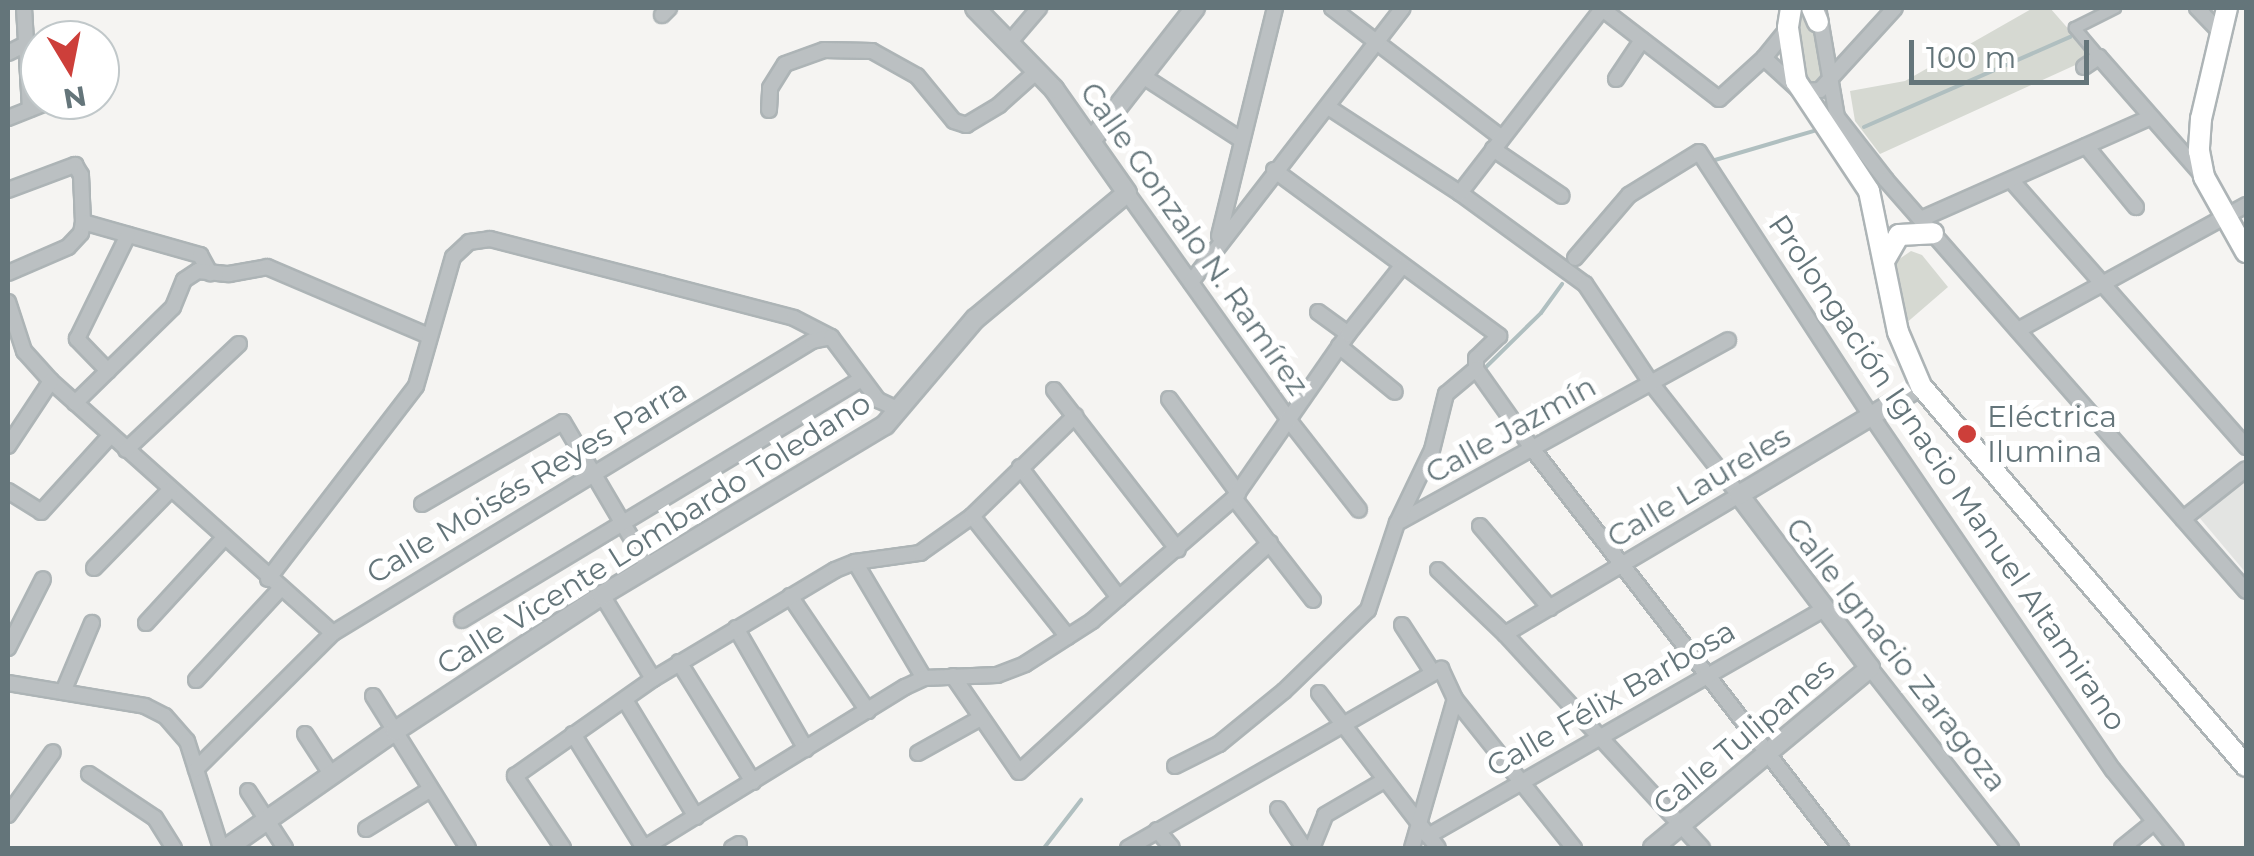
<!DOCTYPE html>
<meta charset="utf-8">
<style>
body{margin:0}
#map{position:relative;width:2254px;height:856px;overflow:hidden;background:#f5f4f2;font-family:Montserrat,sans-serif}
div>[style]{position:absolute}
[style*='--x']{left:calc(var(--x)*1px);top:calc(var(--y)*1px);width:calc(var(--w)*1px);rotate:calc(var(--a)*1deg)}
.built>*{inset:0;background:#e3e4e2}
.green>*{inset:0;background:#d6d9d2}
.stream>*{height:4px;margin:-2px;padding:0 2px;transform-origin:2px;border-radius:2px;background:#b0bfc0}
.roads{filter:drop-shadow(2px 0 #adb4b6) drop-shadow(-2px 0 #adb4b6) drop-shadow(0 2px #adb4b6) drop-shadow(0 -2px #adb4b6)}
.pedestrian>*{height:10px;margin:-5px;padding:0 5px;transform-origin:5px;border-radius:5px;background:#bbc0c2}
.minor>*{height:14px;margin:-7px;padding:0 7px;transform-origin:7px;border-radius:7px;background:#bbc0c2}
.tertiary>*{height:18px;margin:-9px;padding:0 9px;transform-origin:9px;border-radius:9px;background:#bbc0c2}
.secondary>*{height:20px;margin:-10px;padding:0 10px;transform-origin:10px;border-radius:10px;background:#fff}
.dots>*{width:28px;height:28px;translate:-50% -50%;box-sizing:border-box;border:5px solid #fff;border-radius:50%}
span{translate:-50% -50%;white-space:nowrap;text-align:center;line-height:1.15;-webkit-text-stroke:10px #fff;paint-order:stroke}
.street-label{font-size:30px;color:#64757a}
.poi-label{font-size:30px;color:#64757a}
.left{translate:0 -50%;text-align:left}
.frame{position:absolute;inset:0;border:10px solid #64757a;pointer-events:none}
.north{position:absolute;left:20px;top:20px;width:100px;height:100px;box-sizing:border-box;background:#fff;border:2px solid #c1c8ca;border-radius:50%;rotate:170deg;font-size:28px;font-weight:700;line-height:40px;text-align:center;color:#64757a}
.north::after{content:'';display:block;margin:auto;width:35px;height:45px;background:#cd3f3a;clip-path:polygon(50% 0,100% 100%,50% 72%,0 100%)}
.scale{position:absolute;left:1909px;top:40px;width:180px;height:45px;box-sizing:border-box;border:5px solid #64757a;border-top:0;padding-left:12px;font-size:30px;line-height:35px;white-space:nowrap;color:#64757a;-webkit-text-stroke:8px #fff;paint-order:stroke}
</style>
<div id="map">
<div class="built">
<div style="clip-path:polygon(2246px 476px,2246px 573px,2198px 516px)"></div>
</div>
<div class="green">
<div style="clip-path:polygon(2033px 8px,2050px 8px,2093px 57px,1880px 154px,1855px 121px,1850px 91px,1905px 81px)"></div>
<div style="clip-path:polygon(1804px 10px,1813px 25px,1821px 76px,1813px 86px,1806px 84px,1797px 28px)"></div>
<div style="clip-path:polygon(1911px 251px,1922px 255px,1948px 287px,1904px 325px,1892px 264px)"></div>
</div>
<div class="stream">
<div style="--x:1864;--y:127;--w:225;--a:-23.6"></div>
<div style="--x:1715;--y:160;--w:106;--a:-16.4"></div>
<div style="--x:1485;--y:368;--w:78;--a:-44.5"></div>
<div style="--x:1541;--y:313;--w:36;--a:-54"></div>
<div style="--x:1044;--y:848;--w:61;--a:-52.4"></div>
</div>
<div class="roads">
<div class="pedestrian">
<div style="--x:2099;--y:57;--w:38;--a:-130"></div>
<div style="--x:2075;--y:28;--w:45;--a:-26.6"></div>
</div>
<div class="minor">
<div style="--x:24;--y:8;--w:101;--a:86.6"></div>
<div style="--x:1332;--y:8;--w:214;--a:37.4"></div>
<div style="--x:1601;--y:8;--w:149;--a:37.6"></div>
<div style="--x:1719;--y:99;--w:61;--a:-42.3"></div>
<div style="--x:1764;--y:58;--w:38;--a:-51"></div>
<div style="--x:2197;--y:8;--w:33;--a:46"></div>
<div style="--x:1819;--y:13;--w:106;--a:80.2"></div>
<div style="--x:1837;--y:117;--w:80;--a:52.1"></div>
<div style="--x:1886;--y:180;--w:546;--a:48.78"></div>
<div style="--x:662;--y:15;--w:10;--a:-45"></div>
<div style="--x:1010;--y:42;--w:45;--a:-49.5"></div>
<div style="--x:8;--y:53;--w:20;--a:-27"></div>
<div style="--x:1764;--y:58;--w:49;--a:42.5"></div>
<div style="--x:1800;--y:91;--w:20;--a:-3"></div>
<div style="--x:1820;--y:90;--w:111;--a:-47.6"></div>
<div style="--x:2084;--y:67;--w:18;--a:-34"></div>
<div style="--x:2099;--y:57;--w:158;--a:48.8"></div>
<div style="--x:1141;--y:75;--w:118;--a:32.9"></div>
<div style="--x:1616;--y:79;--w:47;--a:-56.3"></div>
<div style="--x:1328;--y:107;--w:158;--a:33.1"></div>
<div style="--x:1460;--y:193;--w:155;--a:36.1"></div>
<div style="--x:1585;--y:284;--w:119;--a:56.3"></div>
<div style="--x:1651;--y:383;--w:142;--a:51.8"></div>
<div style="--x:1739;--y:495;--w:272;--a:149.3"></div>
<div style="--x:769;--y:110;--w:22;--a:-87"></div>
<div style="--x:770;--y:88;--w:28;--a:-58"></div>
<div style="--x:785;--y:64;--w:41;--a:-19.7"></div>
<div style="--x:824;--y:50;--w:48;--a:1.2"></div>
<div style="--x:872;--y:51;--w:51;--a:29.1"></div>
<div style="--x:917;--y:76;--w:58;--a:50.6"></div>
<div style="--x:954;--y:121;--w:13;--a:18"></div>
<div style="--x:966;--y:125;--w:39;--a:-31"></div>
<div style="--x:999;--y:105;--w:51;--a:-41.8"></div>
<div style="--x:8;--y:118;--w:48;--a:-21.8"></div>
<div style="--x:2086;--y:146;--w:79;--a:50.7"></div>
<div style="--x:1493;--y:149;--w:83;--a:34.3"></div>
<div style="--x:1274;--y:170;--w:280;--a:36.4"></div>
<div style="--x:1499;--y:336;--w:32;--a:136"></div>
<div style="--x:1476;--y:358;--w:11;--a:90"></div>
<div style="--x:1476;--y:369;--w:100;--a:54.7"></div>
<div style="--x:1534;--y:451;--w:502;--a:52.29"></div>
<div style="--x:2011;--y:180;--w:356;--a:48.6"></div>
<div style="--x:8;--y:190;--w:72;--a:-20.5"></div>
<div style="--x:75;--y:165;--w:12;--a:59"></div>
<div style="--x:81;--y:175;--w:47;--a:87.6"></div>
<div style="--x:83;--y:222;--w:11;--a:100"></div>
<div style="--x:81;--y:233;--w:19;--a:133"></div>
<div style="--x:68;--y:247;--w:65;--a:156.6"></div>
<div style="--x:1127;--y:193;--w:277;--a:54.5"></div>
<div style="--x:1288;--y:419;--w:115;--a:52"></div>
<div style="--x:1460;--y:193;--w:234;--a:-52.3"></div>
<div style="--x:1921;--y:219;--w:249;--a:-23.9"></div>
<div style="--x:83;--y:222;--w:122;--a:15.8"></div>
<div style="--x:200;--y:255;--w:21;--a:61"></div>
<div style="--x:1219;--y:236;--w:235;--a:-76.2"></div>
<div style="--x:1575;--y:258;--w:83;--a:-49.4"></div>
<div style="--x:1629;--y:195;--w:82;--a:-31.6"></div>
<div style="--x:1699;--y:152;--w:316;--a:56.9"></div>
<div style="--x:1872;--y:417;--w:427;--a:55.7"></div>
<div style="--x:2113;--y:770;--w:100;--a:51.1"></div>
<div style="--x:1191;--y:282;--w:346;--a:-52.3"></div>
<div style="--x:8;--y:302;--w:52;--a:71.9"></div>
<div style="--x:24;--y:351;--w:40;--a:48"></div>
<div style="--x:51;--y:381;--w:378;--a:41.8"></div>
<div style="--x:1318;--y:312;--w:37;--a:36"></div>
<div style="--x:2018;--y:330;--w:260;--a:-28.7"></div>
<div style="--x:1339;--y:346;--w:72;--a:39.4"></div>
<div style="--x:108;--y:371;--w:45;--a:-134.1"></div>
<div style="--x:77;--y:339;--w:116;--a:-63.9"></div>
<div style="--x:1054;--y:390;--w:202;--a:52.2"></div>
<div style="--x:1169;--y:399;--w:117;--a:53.7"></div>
<div style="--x:75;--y:403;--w:137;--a:-44.4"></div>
<div style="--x:173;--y:307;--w:29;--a:-68"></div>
<div style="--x:184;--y:280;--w:17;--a:-33"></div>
<div style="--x:198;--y:271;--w:31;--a:6"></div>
<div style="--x:229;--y:274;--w:39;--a:-10"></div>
<div style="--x:267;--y:267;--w:176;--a:23.1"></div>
<div style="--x:8;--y:446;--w:78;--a:-56.5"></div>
<div style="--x:126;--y:450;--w:155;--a:-43.2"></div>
<div style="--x:1020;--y:467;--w:164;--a:52.9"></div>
<div style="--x:8;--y:491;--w:39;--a:32"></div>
<div style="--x:41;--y:512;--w:103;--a:-47.8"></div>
<div style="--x:1234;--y:498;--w:129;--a:52.2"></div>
<div style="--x:422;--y:504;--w:163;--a:-30.2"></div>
<div style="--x:563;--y:422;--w:169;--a:59.5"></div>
<div style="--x:972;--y:516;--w:154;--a:51.6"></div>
<div style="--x:2183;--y:519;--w:80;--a:-38.4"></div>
<div style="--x:1397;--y:523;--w:378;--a:-28.9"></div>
<div style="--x:1480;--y:526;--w:108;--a:49.5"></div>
<div style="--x:855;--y:562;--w:135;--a:59.3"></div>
<div style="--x:94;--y:568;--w:109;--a:-45.7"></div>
<div style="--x:1438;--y:570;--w:93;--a:43.7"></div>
<div style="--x:1505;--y:634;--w:291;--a:47.4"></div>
<div style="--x:268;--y:579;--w:243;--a:-52.5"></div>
<div style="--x:416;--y:386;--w:134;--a:-74"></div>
<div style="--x:453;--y:257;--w:22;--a:-43"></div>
<div style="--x:469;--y:242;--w:21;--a:-8"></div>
<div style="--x:490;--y:239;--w:176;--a:14.5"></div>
<div style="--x:660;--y:283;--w:138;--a:14.6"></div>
<div style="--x:794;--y:318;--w:42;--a:27.2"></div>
<div style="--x:602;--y:595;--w:98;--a:58.7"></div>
<div style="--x:790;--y:596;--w:139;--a:55.9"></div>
<div style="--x:462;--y:620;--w:465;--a:-31.1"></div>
<div style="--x:146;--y:623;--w:115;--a:-47.5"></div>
<div style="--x:1402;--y:625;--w:57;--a:57.1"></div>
<div style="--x:736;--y:628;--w:140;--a:60"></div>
<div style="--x:8;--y:648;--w:77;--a:-63.1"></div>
<div style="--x:679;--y:662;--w:141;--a:58.3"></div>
<div style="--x:1870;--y:668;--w:229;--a:51.9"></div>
<div style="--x:953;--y:676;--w:116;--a:55.5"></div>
<div style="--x:1019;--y:772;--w:340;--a:-42.4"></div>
<div style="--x:196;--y:680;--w:125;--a:-47.3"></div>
<div style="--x:8;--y:683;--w:139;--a:9.5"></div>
<div style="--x:145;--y:706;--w:22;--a:27"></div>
<div style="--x:165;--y:716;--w:33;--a:49"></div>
<div style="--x:187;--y:741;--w:112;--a:72.4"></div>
<div style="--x:63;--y:692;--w:75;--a:-67.2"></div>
<div style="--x:1319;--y:693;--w:195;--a:52.5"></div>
<div style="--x:373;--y:696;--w:179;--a:58"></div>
<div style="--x:1455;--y:699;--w:191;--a:51.4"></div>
<div style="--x:625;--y:700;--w:137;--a:58.7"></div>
<div style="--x:305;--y:734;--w:48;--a:57"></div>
<div style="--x:573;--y:734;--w:134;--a:58.1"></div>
<div style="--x:644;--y:848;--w:307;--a:-31.7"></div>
<div style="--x:905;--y:687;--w:21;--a:-25"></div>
<div style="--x:924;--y:678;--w:73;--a:-2.4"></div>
<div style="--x:997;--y:675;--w:30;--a:-21"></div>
<div style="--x:1025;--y:664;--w:80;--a:-32.7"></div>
<div style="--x:1092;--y:621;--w:188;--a:-40.9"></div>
<div style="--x:1234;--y:498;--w:200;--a:-55.2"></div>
<div style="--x:1348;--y:334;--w:87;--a:-51.5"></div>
<div style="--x:918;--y:753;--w:72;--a:-29.1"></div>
<div style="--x:1175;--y:766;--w:49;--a:-26.6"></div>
<div style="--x:1219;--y:744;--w:84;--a:-39.2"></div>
<div style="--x:1284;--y:691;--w:117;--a:-44"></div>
<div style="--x:1368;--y:610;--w:92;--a:-71.6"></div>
<div style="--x:1397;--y:523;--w:81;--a:-64.4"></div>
<div style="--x:1432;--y:450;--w:58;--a:-76"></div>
<div style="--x:1446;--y:394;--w:39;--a:-40"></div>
<div style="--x:196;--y:769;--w:193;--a:-44.8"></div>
<div style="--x:333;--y:633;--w:561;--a:-31.37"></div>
<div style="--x:812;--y:341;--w:19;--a:-12"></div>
<div style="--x:831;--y:337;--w:79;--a:53.3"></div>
<div style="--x:878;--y:400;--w:23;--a:25"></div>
<div style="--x:89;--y:774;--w:79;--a:33.7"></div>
<div style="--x:155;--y:818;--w:36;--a:58"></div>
<div style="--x:248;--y:791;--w:68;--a:57"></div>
<div style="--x:1278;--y:809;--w:47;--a:56.3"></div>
<div style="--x:8;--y:815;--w:77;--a:-54.5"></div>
<div style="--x:366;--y:829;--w:76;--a:-31.6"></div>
<div style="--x:1157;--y:830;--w:23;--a:50"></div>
<div style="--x:1428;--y:836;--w:454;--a:-29.8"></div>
<div style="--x:563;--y:848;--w:87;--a:-123.7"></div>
<div style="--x:515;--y:776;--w:169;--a:-35.1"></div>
<div style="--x:653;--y:679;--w:212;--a:-30.9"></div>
<div style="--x:835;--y:570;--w:22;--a:-22"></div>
<div style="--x:855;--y:562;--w:66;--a:-7.9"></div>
<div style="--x:920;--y:553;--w:64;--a:-35.4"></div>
<div style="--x:972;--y:516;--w:144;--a:-44.2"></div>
<div style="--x:732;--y:848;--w:8;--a:-30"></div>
<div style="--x:1128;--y:848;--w:361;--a:-29.8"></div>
<div style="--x:1441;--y:669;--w:33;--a:65"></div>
<div style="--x:1455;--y:699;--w:155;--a:106.1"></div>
<div style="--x:1312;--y:848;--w:35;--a:-68"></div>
<div style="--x:1325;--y:815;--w:69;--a:-30.3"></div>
<div style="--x:2122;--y:848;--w:41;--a:-39.1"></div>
</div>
<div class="tertiary">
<div style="--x:1091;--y:141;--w:169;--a:-52"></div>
<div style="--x:227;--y:848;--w:205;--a:-34.9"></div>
<div style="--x:395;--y:731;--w:248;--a:-33.3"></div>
<div style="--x:602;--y:595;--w:330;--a:-31"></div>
<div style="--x:885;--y:425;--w:139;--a:-49.7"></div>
<div style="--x:975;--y:319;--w:197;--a:-39.7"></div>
<div style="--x:1127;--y:193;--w:127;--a:-125.1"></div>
<div style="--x:1054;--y:89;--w:113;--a:-134.3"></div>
<div style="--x:1653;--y:848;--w:282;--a:-39.7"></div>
<div style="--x:1870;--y:668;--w:217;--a:-127.1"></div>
<div style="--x:1739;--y:495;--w:212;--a:-30.9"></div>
</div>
<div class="secondary">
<div style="--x:1791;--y:8;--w:20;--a:99"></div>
<div style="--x:1788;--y:28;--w:54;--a:81.4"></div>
<div style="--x:1796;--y:81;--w:132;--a:56.4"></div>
<div style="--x:1869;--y:191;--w:144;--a:78.4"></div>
<div style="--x:1898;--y:332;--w:59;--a:66.9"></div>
<div style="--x:1921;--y:386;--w:500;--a:49.46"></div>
<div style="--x:1812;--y:8;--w:15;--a:67"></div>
<div style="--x:2227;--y:8;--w:114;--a:103.2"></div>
<div style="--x:2201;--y:119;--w:32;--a:94"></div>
<div style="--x:2199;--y:151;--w:26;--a:79"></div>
<div style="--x:2204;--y:177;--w:86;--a:60.8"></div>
<div style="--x:1884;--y:261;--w:30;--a:-60"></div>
<div style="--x:1899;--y:235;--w:34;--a:-3"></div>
</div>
</div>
<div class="dots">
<div style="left:1967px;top:434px;background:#cd3f3a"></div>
</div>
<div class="street-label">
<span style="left:1194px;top:239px;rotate:55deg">Calle Gonzalo N. Ramírez</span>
<span style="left:1511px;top:430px;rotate:-29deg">Calle Jazmín</span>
<span style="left:1947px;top:473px;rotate:56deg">Prolongación Ignacio Manuel Altamirano</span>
<span style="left:527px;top:482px;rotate:-31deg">Calle Moisés Reyes Parra</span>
<span style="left:1699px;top:487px;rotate:-31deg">Calle Laureles</span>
<span style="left:654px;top:534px;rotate:-32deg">Calle Vicente Lombardo Toledano</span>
<span style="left:1896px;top:655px;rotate:52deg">Calle Ignacio Zaragoza</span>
<span style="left:1611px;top:699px;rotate:-30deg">Calle Félix Barbosa</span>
<span style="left:1744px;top:737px;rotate:-40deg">Calle Tulipanes</span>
</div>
<div class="poi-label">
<span class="left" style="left:1987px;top:434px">Eléctrica<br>Ilumina</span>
</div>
<div class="frame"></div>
<div class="north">N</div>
<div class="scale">100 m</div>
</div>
